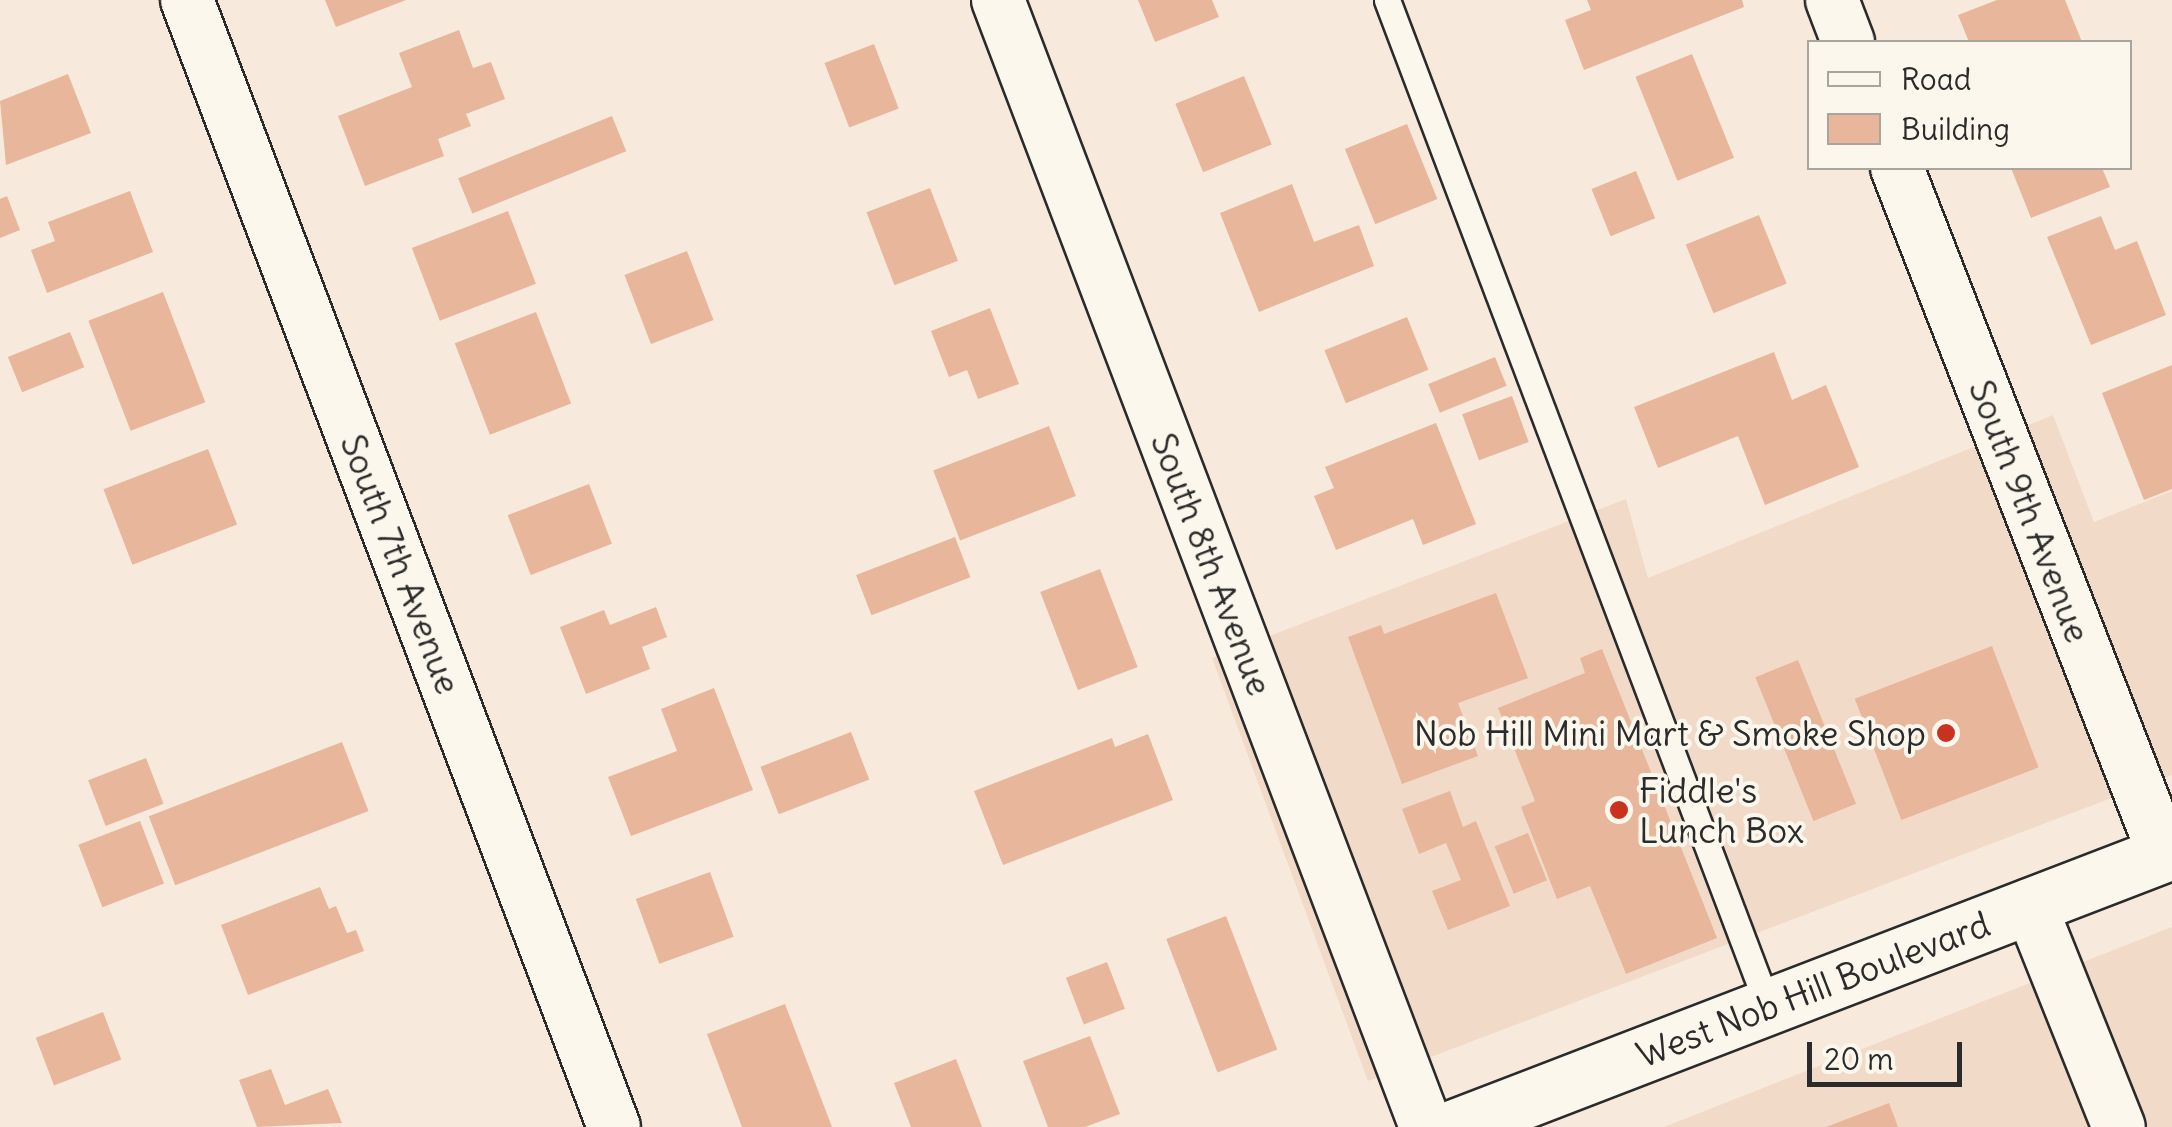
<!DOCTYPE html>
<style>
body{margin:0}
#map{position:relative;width:2172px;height:1127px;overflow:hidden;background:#f7eadc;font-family:Delius,sans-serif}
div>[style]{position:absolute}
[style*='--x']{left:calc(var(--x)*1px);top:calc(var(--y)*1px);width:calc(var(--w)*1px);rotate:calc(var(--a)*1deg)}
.built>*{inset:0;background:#f2dac8}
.building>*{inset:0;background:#e8b69a;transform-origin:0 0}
.roads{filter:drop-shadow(2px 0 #2b2b2b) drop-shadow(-2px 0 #2b2b2b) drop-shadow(0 2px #2b2b2b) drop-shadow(0 -2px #2b2b2b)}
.service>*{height:25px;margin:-12.5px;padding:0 12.5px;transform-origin:12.5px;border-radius:12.5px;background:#fbf7ec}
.minor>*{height:52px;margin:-26px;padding:0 26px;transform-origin:26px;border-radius:26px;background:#fbf7ec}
.primary>*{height:55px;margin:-27.5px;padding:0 27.5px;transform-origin:27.5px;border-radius:27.5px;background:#fbf7ec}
.dots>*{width:28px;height:28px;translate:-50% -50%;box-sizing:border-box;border:5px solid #fbf7ec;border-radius:50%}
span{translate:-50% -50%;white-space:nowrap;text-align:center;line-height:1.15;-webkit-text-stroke:8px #fbf7ec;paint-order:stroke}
.street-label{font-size:35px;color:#2b2b2b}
.poi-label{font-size:35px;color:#2b2b2b}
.right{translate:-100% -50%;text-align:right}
.left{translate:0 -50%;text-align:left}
.legend{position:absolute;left:1807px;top:40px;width:325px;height:130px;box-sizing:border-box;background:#fbf7ec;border:2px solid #a8a59f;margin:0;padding:12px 18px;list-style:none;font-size:30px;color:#2b2b2b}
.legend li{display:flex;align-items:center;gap:20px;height:50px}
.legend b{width:50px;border:2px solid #a8a59f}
.scale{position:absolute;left:1807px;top:1042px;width:155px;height:45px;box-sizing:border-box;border:5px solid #2b2b2b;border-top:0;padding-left:12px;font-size:30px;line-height:35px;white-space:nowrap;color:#2b2b2b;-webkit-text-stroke:8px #fbf7ec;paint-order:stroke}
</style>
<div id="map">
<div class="built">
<div style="clip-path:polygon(2053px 415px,2094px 522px,2172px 491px,2172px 775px,1368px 1081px,1212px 658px,1626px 499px,1648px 578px)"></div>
<div style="clip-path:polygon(2172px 927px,2172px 1127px,1664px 1127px)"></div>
</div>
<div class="building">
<div style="clip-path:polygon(325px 0,406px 0,336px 27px)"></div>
<div style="clip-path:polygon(1138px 0,1212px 0,1219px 17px,1155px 42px)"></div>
<div style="clip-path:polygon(1587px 0,1742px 0,1744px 7px,1584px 70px,1565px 20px,1591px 10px)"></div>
<div style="clip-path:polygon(1997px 0,2065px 0,2082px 42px,1969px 42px,1958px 15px)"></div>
<div style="clip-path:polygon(459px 30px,473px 68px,491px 62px,505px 99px,466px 114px,471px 126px,438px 139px,444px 156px,365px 186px,338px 116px,412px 87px,399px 53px)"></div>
<div style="left:874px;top:44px;width:69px;height:53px;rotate:69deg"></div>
<div style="left:1692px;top:54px;width:112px;height:61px;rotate:68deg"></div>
<div style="clip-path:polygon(68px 74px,91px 133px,6px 165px,0 101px)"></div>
<div style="left:1244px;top:76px;width:74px;height:74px;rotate:68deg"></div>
<div style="left:612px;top:116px;width:38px;height:166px;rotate:68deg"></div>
<div style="left:1407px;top:124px;width:81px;height:67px;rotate:68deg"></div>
<div style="clip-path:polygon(2011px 168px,2102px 168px,2110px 187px,2031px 218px)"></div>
<div style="left:1636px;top:171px;width:51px;height:48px;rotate:68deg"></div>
<div style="clip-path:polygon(1292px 184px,1314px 242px,1359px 225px,1374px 266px,1259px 312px,1220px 213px)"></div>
<div style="left:930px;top:188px;width:78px;height:68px;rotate:69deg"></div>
<div style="clip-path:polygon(130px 191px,153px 252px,47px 293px,31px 250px,55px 241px,48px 222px)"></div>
<div style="clip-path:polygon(7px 196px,20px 230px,0 238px,0 199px)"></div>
<div style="left:508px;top:211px;width:78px;height:103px;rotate:69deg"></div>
<div style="left:1759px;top:215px;width:74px;height:79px;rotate:68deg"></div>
<div style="clip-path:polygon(2101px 216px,2115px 250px,2137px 241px,2166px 315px,2091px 345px,2047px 237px)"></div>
<div style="left:687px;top:251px;width:74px;height:67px;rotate:69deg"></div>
<div style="left:163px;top:292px;width:118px;height:80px;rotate:69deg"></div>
<div style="clip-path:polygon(990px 308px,1019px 384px,978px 399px,967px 370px,949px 377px,931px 331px)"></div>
<div style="left:536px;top:312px;width:98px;height:87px;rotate:69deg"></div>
<div style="left:1407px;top:317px;width:57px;height:89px;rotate:68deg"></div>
<div style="left:70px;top:332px;width:38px;height:67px;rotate:68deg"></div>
<div style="clip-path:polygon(1774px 352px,1792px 400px,1826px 385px,1859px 467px,1765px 505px,1738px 436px,1658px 468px,1634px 407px)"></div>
<div style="left:1495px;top:357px;width:31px;height:72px;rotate:68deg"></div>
<div style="clip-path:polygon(2172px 365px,2172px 489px,2144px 500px,2102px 393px)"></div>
<div style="left:1512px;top:396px;width:49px;height:53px;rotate:70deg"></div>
<div style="clip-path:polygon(1436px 423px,1476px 524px,1423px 545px,1413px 519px,1336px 550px,1314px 496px,1334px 488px,1325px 467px)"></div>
<div style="left:1049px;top:426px;width:75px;height:124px;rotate:69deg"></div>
<div style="left:208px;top:449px;width:81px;height:112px;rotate:69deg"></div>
<div style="left:589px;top:484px;width:64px;height:87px;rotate:69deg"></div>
<div style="left:955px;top:537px;width:43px;height:106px;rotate:69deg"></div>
<div style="left:1100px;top:569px;width:105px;height:64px;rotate:69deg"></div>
<div style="clip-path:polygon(1496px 593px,1528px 678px,1458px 703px,1478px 756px,1402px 784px,1348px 637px,1381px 625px,1384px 634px)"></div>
<div style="clip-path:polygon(656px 607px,667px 637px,642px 647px,650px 669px,586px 694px,560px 627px,604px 610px,610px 625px)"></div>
<div style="left:1992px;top:646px;width:130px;height:147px;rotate:69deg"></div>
<div style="clip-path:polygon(1602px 649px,1717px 938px,1626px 974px,1590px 886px,1557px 899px,1521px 807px,1535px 801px,1498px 708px,1585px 673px,1580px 658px)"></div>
<div style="left:1798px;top:660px;width:155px;height:46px;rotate:68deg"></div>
<div style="clip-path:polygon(714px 688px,753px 790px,631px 836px,608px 777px,677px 751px,661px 709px)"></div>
<div style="left:851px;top:732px;width:51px;height:97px;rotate:69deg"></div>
<div style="clip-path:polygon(1148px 734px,1173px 800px,1003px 865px,974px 791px,1112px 738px,1115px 747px)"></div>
<div style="left:342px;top:742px;width:74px;height:207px;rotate:69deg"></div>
<div style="left:146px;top:758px;width:49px;height:62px;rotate:69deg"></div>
<div style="clip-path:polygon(1450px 791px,1463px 827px,1476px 821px,1510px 906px,1448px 930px,1432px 891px,1461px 880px,1446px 843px,1419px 854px,1402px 809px)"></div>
<div style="left:140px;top:821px;width:67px;height:66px;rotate:69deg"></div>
<div style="left:1528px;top:833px;width:51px;height:36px;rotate:68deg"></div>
<div style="left:710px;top:872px;width:69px;height:79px;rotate:70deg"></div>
<div style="clip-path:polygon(320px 887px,329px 909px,336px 906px,347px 933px,356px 930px,364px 951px,248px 995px,221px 925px)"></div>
<div style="left:1226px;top:916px;width:143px;height:64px;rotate:69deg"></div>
<div style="left:1107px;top:962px;width:50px;height:44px;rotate:69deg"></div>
<div style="clip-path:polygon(785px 1004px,832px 1127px,742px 1127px,707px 1034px)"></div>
<div style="left:103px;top:1012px;width:51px;height:72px;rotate:69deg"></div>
<div style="clip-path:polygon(1090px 1036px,1120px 1114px,1085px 1127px,1048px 1127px,1023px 1061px)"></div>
<div style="clip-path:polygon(956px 1059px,982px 1127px,911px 1127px,894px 1083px)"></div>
<div style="clip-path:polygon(271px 1069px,285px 1105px,328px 1089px,342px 1123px,257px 1127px,239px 1080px)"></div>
<div style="clip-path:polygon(1889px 1103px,1898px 1127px,1826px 1127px)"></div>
</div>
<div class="roads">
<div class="service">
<div style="--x:1387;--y:0;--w:1076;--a:69.26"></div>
</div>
<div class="minor">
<div style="--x:187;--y:0;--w:1205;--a:69.25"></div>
<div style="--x:998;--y:0;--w:1206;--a:69.2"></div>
<div style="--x:1832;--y:0;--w:45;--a:69.1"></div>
<div style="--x:1897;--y:168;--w:736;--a:68.73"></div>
<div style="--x:2030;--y:905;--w:239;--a:68.2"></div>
</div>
<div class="primary">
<div style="--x:1455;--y:1127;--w:768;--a:-21.05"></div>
</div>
</div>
<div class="dots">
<div style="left:1946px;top:733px;background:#c8321e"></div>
<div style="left:1619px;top:810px;background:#c8321e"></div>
</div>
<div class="street-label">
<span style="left:2030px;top:511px;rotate:69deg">South 9th Avenue</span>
<span style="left:401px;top:564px;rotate:69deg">South 7th Avenue</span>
<span style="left:1212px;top:564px;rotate:69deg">South 8th Avenue</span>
<span style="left:1813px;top:989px;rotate:-21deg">West Nob Hill Boulevard</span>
</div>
<div class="poi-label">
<span class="right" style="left:1926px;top:733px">Nob Hill Mini Mart &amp; Smoke Shop</span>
<span class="left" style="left:1639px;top:810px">Fiddle's<br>Lunch Box</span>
</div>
<ul class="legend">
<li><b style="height:12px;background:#fbf7ec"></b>Road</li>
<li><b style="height:28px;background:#e8b69a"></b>Building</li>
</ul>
<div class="scale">20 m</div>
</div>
